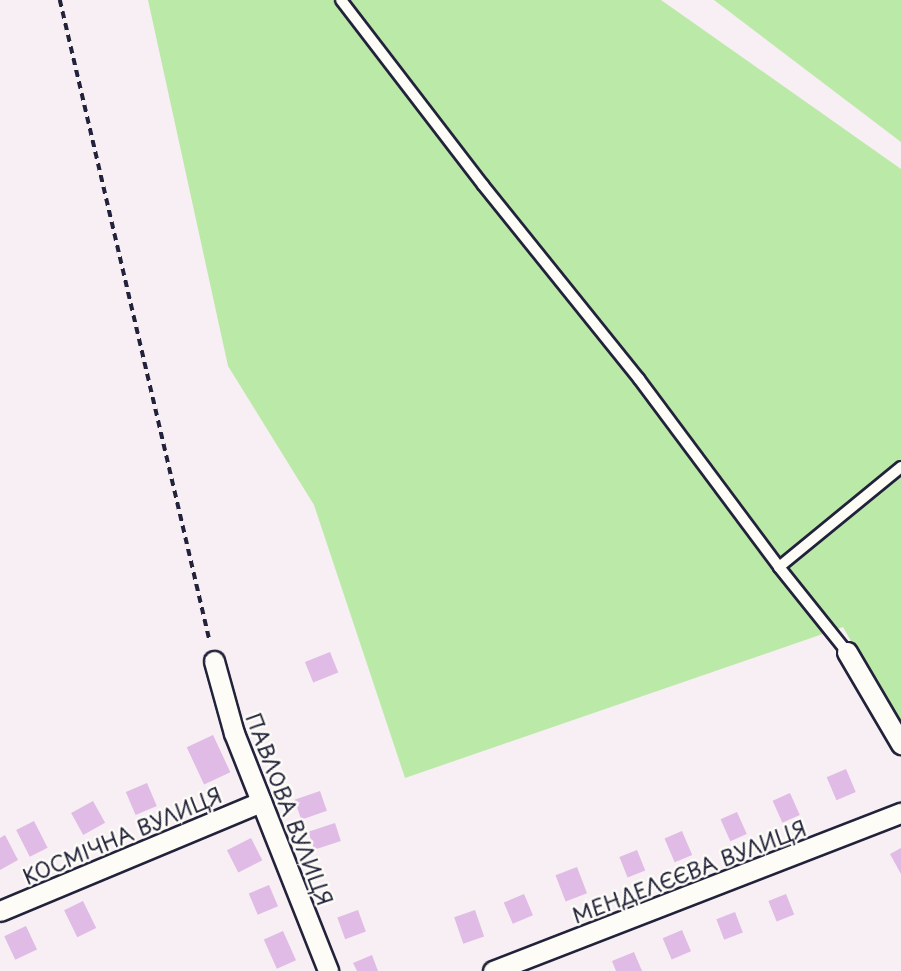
<!DOCTYPE html>
<meta charset="utf-8">
<style>
body{margin:0}
#map{position:relative;width:901px;height:971px;overflow:hidden;background:#f7eff3;font-family:"Playpen Sans",sans-serif}
div>[style]{position:absolute}
[style*='--x']{left:calc(var(--x)*1px);top:calc(var(--y)*1px);width:calc(var(--w)*1px);rotate:calc(var(--a)*1deg)}
.green>*{inset:0;background:#bbeaa8}
.building>*{inset:0;background:#dfbbe5;transform-origin:0 0}
.path>*{height:3.5px;margin-top:-1.75px;transform-origin:0;background:repeating-linear-gradient(90deg,#22223b 0 7px,transparent 0 12px)}
.roads{filter:drop-shadow(2px 0 #22223b) drop-shadow(-2px 0 #22223b) drop-shadow(0 2px #22223b) drop-shadow(0 -2px #22223b)}
.service>*{height:10px;margin:-5px;padding:0 5px;transform-origin:5px;border-radius:5px;background:#fdfcf7}
.minor>*{height:19px;margin:-9.5px;padding:0 9.5px;transform-origin:9.5px;border-radius:9.5px;background:#fdfcf7}
span{translate:-50% -50%;white-space:nowrap;text-align:center;line-height:1.15;-webkit-text-stroke:5px #fdfcf7;paint-order:stroke}
.street-label{font-size:21px;color:#22223b}
</style>
<div id="map">
<div class="green">
<div style="clip-path:polygon(148px 0,661px 0,901px 169px,901px 729px,843px 627px,405px 778px,314px 505px,228px 366px)"></div>
<div style="clip-path:polygon(714px 0,901px 0,901px 142px)"></div>
</div>
<div class="building">
<div style="left:330px;top:652px;width:22px;height:27px;rotate:68deg"></div>
<div style="left:213px;top:735px;width:41px;height:29px;rotate:65deg"></div>
<div style="left:846px;top:769px;width:25px;height:21px;rotate:67deg"></div>
<div style="left:147px;top:783px;width:25px;height:23px;rotate:67deg"></div>
<div style="left:320px;top:791px;width:21px;height:27px;rotate:71deg"></div>
<div style="left:790px;top:793px;width:24px;height:19px;rotate:66deg"></div>
<div style="left:93px;top:801px;width:25px;height:25px;rotate:61deg"></div>
<div style="left:737px;top:812px;width:24px;height:18px;rotate:66deg"></div>
<div style="left:34px;top:821px;width:30px;height:20px;rotate:63deg"></div>
<div style="left:335px;top:823px;width:19px;height:28px;rotate:72deg"></div>
<div style="left:682px;top:831px;width:26px;height:19px;rotate:67deg"></div>
<div style="clip-path:polygon(5px 835px,18px 860px,0 870px,0 838px)"></div>
<div style="left:251px;top:838px;width:25px;height:27px;rotate:63deg"></div>
<div style="clip-path:polygon(901px 848px,901px 874px,890px 854px)"></div>
<div style="left:637px;top:850px;width:22px;height:19px;rotate:68deg"></div>
<div style="left:577px;top:867px;width:28px;height:23px;rotate:69deg"></div>
<div style="left:269px;top:885px;width:23px;height:22px;rotate:67deg"></div>
<div style="left:524px;top:894px;width:23px;height:22px;rotate:67deg"></div>
<div style="left:786px;top:894px;width:22px;height:19px;rotate:68deg"></div>
<div style="left:83px;top:901px;width:30px;height:21px;rotate:64deg"></div>
<div style="left:358px;top:910px;width:23px;height:22px;rotate:70deg"></div>
<div style="left:475px;top:910px;width:28px;height:22px;rotate:71deg"></div>
<div style="left:735px;top:912px;width:22px;height:20px;rotate:69deg"></div>
<div style="left:26px;top:926px;width:26px;height:24px;rotate:65deg"></div>
<div style="left:682px;top:930px;width:23px;height:21px;rotate:67deg"></div>
<div style="left:283px;top:931px;width:32px;height:21px;rotate:66deg"></div>
<div style="clip-path:polygon(634px 952px,642px 971px,616px 971px,612px 961px)"></div>
<div style="clip-path:polygon(372px 955px,378px 971px,357px 971px,353px 963px)"></div>
</div>
<div class="path">
<div style="--x:60;--y:0;--w:659;--a:76.85"></div>
</div>
<div class="roads">
<div class="service">
<div style="--x:341;--y:0;--w:233;--a:52.5"></div>
<div style="--x:483;--y:185;--w:249;--a:51.2"></div>
<div style="--x:639;--y:379;--w:234;--a:53.3"></div>
<div style="--x:779;--y:567;--w:109;--a:51.3"></div>
<div style="--x:779;--y:567;--w:158;--a:-39.3"></div>
</div>
<div class="minor">
<div style="--x:847;--y:652;--w:107;--a:59.6"></div>
<div style="--x:214;--y:661;--w:75;--a:74.5"></div>
<div style="--x:234;--y:733;--w:256;--a:68.4"></div>
<div style="--x:0;--y:911;--w:283;--a:-22.7"></div>
<div style="--x:493;--y:971;--w:438;--a:-21.2"></div>
</div>
</div>
<div class="street-label">
<span style="left:290px;top:809px;rotate:69deg">ПАВЛОВА ВУЛИЦЯ</span>
<span style="left:122px;top:835px;rotate:-23deg">КОСМІЧНА ВУЛИЦЯ</span>
<span style="left:689px;top:871px;rotate:-21deg">МЕНДЕЛЄЄВА ВУЛИЦЯ</span>
</div>
</div>
